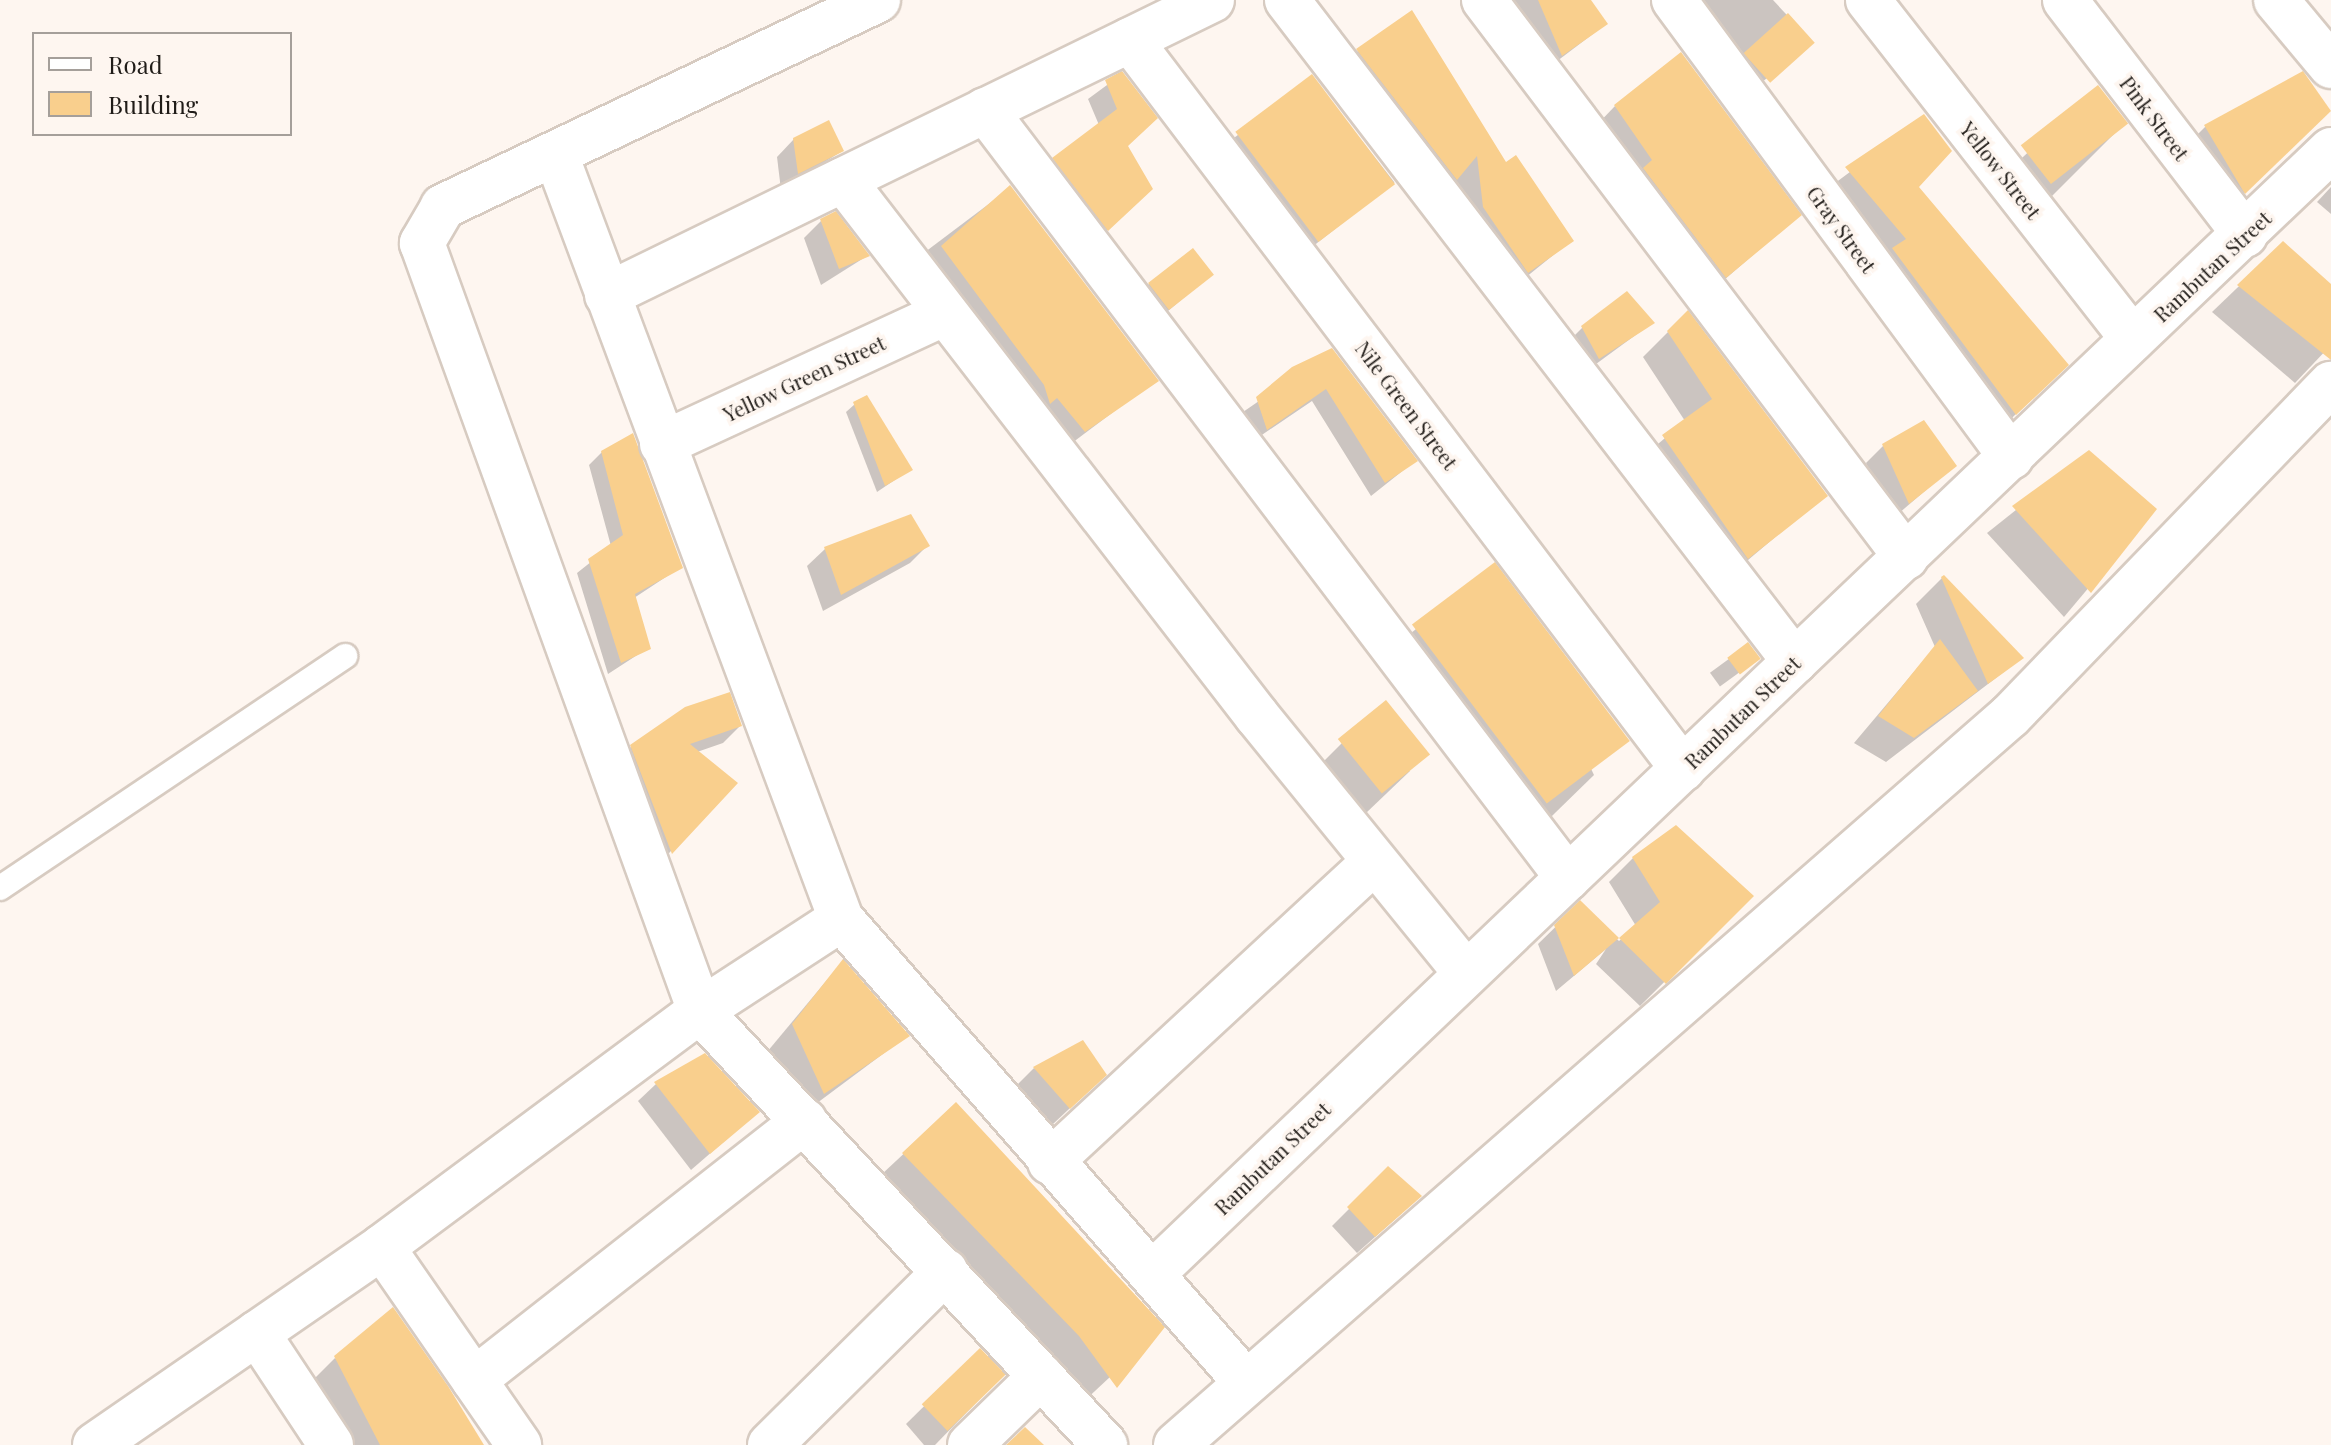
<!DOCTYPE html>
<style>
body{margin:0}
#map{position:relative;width:2331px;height:1445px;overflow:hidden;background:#fef6f0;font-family:"Playfair Display",serif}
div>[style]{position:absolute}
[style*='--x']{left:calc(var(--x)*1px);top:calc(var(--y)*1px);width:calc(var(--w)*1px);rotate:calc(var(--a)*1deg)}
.shadow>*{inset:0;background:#0003;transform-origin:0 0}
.building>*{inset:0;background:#f9cf8d;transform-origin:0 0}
.roads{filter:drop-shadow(2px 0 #d7cbc1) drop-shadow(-2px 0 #d7cbc1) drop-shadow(0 2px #d7cbc1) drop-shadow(0 -2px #d7cbc1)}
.lane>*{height:24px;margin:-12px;padding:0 12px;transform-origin:12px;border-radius:12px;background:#fff}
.street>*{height:44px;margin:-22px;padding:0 22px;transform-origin:22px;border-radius:22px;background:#fff}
span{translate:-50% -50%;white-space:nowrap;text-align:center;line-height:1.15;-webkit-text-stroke:7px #fef6f0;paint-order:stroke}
.street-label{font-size:20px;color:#201c18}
.legend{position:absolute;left:32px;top:32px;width:260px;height:104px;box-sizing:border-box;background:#fef6f0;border:2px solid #a59f9a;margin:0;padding:10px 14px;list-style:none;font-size:24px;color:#201c18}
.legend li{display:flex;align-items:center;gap:16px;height:40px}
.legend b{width:40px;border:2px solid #a59f9a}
</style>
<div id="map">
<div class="shadow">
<div style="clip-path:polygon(1509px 0,1588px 0,1606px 24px,1544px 71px)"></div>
<div style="clip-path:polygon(1688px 0,1773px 0,1813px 43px,1737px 101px)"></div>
<div style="clip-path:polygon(1358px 51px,1505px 164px,1572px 240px,1504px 295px,1460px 231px,1454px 180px,1432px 202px,1334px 74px)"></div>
<div style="clip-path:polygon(1122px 74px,1133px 206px,1090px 246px,1036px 176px,1099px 125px,1088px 99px)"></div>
<div style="clip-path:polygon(2302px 74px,2302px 137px,2218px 218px,2179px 153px,2205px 127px)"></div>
<div style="left:1312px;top:77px;width:134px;height:131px;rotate:52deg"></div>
<div style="clip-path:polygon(2098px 87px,2125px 123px,2040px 208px,2009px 170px)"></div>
<div style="clip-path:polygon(1615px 106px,1799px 215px,1701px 300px,1592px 130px)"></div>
<div style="clip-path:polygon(1924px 117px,1916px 187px,2043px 388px,1992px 437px,1823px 192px)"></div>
<div style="clip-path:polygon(794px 139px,842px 151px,781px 190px,777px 157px)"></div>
<div style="clip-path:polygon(2331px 187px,2331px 214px,2317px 202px)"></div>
<div style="left:1010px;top:188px;width:241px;height:121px;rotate:53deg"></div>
<div style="clip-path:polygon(821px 221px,867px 256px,821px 285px,804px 238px)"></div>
<div style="clip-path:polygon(2283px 244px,2331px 287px,2331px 345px,2295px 383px,2212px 312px)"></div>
<div style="clip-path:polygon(1211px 275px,1150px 326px,1131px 301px,1149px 284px)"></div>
<div style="clip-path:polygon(1687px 313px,1825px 495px,1722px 582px,1638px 461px,1685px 421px,1643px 357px)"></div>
<div style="clip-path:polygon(1652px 323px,1581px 375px,1565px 345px,1583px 327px)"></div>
<div style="clip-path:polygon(1332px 351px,1415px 461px,1371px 496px,1312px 401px,1253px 441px,1243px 412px)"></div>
<div style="clip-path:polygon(855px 404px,911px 469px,877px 492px,846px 412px)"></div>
<div style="clip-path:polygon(1883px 446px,1954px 466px,1891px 520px,1866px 463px)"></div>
<div style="clip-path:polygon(602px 452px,681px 567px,634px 598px,648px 648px,608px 674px,577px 573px,611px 546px,589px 465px)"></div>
<div style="clip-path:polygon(2089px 452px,2154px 510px,2064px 617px,1987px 533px)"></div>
<div style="clip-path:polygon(928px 545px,910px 563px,823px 611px,807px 566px,825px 549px)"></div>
<div style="clip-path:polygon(1495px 565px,1594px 775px,1518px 849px,1379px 659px)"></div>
<div style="clip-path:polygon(1943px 577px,2022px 658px,1886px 762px,1854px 743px,1935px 647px,1916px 604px)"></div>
<div style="left:1748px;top:645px;width:17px;height:47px;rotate:54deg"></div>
<div style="clip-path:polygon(740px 726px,723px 743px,697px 752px,735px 783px,654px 869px,614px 764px,632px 746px)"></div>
<div style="clip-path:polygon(1342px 743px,1410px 771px,1365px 814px,1324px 761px)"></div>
<div style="clip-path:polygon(1633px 858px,1751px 896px,1640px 1006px,1596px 964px,1606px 949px,1556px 991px,1538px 944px,1580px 903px,1619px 941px,1636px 926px,1609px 882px)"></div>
<div style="clip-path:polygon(842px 962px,907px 1036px,797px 1118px,767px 1052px)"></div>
<div style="clip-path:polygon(1034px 1068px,1087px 1092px,1052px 1125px,1017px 1085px)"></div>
<div style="clip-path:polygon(656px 1084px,758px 1112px,691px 1170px,638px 1101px)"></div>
<div style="left:956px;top:1105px;width:304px;height:107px;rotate:47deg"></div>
<div style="clip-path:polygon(1389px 1169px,1402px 1213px,1357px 1253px,1332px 1226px)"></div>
<div style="clip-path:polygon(980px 1351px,1003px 1375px,935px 1445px,924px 1445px,906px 1424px)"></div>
<div style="clip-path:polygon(335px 1358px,479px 1445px,342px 1445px,310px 1383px)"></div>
</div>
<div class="building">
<div style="clip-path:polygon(1538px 0,1591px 0,1608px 24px,1562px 56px)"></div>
<div style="clip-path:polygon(1412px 10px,1506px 162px,1516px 155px,1574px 241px,1528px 273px,1483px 207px,1477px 156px,1457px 180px,1356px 49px)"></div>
<div style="left:1788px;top:13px;width:40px;height:60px;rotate:48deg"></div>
<div style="clip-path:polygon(1681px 52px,1802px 215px,1726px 278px,1643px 168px,1652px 160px,1614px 105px)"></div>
<div style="clip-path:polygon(1122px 71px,1158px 118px,1128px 146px,1153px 189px,1108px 231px,1052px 158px,1117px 109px,1105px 80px)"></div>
<div style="clip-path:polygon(2303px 71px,2331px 111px,2245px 194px,2204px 125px)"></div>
<div style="left:1312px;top:74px;width:138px;height:96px;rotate:53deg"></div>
<div style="left:2098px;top:85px;width:49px;height:98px;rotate:52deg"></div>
<div style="clip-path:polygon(1924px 114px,1952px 151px,1919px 187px,2069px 365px,2016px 415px,1892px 248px,1906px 239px,1845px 167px)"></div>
<div style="clip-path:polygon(829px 120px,844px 151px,798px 174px,793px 138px)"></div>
<div style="clip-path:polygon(1010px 185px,1159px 381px,1085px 432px,1057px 398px,1050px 404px,1044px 385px,941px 246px)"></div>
<div style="clip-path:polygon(836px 211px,870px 256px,839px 269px,820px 219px)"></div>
<div style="clip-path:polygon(2283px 241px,2331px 284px,2331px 360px,2237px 285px)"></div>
<div style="left:1193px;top:248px;width:34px;height:57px;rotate:52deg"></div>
<div style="clip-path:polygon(1627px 291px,1655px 323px,1599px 359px,1581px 326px)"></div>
<div style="clip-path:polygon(1688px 310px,1828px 496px,1748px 559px,1662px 435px,1712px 399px,1667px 331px)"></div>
<div style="clip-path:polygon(1332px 348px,1418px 461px,1385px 483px,1326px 389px,1267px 430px,1256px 397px,1292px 367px)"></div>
<div style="clip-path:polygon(867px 395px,913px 470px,885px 486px,853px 402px)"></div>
<div style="clip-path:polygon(1924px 420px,1957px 466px,1909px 504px,1882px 444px)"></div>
<div style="clip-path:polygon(633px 433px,683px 568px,635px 594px,651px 649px,621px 663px,588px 559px,623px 535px,601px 451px)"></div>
<div style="clip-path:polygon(2089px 450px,2157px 509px,2091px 593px,2012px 506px)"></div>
<div style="clip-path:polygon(911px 514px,930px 546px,841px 595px,824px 547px)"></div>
<div style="left:1495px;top:562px;width:224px;height:104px;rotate:53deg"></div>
<div style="clip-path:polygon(1944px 575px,2024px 658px,1988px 684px,1941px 577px)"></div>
<div style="clip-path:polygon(1940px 639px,1978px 691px,1914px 738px,1878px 716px)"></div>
<div style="left:1748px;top:642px;width:21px;height:26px;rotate:53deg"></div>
<div style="clip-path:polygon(730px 692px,742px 726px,690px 744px,738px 783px,672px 854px,630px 745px,685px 707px)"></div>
<div style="left:1386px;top:700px;width:70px;height:62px;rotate:51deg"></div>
<div style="clip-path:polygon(1676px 825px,1754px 896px,1666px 984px,1619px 938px,1660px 902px,1632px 857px)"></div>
<div style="clip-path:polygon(1580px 900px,1619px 938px,1574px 976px,1554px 925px)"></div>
<div style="clip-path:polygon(843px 959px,910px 1036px,824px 1094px,792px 1024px)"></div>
<div style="clip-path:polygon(1083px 1040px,1107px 1075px,1070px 1109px,1033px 1067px)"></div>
<div style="clip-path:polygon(705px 1053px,760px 1112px,710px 1154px,654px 1082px)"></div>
<div style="clip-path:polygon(956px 1102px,1165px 1327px,1117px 1388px,1079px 1336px,902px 1153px)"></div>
<div style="clip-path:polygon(1388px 1166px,1422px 1196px,1375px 1237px,1347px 1207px)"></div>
<div style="clip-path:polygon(393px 1307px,448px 1386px,484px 1445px,380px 1445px,334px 1356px)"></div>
<div style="left:980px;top:1348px;width:37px;height:81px;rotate:46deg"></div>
<div style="clip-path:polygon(1025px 1427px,1044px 1445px,1006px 1445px)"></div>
</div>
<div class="roads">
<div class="lane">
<div style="--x:0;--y:888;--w:416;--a:-33.9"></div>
</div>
<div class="street">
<div style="--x:878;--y:0;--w:482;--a:154.6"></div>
<div style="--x:443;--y:207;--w:42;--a:120.3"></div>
<div style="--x:422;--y:243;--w:817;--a:70.1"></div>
<div style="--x:700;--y:1011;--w:594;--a:46.98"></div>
<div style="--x:1287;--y:0;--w:834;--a:52.5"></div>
<div style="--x:1484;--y:0;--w:699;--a:52.85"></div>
<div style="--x:1674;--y:0;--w:568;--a:53.59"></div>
<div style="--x:1868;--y:0;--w:430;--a:52"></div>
<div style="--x:2065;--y:0;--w:296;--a:52.5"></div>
<div style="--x:2276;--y:0;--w:86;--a:50.2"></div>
<div style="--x:1130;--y:40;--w:915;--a:52.82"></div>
<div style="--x:985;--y:110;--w:964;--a:52.8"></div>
<div style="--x:556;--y:155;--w:815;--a:69.54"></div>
<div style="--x:841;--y:919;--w:612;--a:48.84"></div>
<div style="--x:843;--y:180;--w:677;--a:52.32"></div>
<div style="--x:1257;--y:716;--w:331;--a:50.9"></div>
<div style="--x:607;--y:295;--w:673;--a:-25.99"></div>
<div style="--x:662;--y:444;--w:312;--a:-24.8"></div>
<div style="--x:1050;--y:1162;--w:440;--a:-42.8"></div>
<div style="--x:382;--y:1247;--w:241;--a:55.3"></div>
<div style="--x:1152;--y:1274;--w:1629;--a:-43.63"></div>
<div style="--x:257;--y:1333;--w:134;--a:56.5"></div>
<div style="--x:474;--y:1380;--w:420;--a:-38.1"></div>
<div style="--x:95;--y:1445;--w:349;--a:-34.6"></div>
<div style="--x:382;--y:1247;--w:396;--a:-36.6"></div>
<div style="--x:700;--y:1011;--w:168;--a:-33.1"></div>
<div style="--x:770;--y:1445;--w:247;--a:-44.7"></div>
<div style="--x:970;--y:1445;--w:99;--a:-44.2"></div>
<div style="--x:1176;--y:1445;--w:1108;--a:-41.16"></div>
<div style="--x:2010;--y:716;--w:462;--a:-46"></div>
</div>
</div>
<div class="street-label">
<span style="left:2155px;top:118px;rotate:53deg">Pink Street</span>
<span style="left:2001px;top:170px;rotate:52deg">Yellow Street</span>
<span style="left:1842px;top:229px;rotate:54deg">Gray Street</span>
<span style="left:2212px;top:266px;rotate:-43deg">Rambutan Street</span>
<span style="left:804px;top:378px;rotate:-25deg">Yellow Green Street</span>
<span style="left:1407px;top:405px;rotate:53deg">Nile Green Street</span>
<span style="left:1742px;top:712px;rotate:-44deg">Rambutan Street</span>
<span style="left:1272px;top:1158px;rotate:-44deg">Rambutan Street</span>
</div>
<ul class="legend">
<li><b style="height:10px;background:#fff"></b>Road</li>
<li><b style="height:22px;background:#f9cf8d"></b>Building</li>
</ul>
</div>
